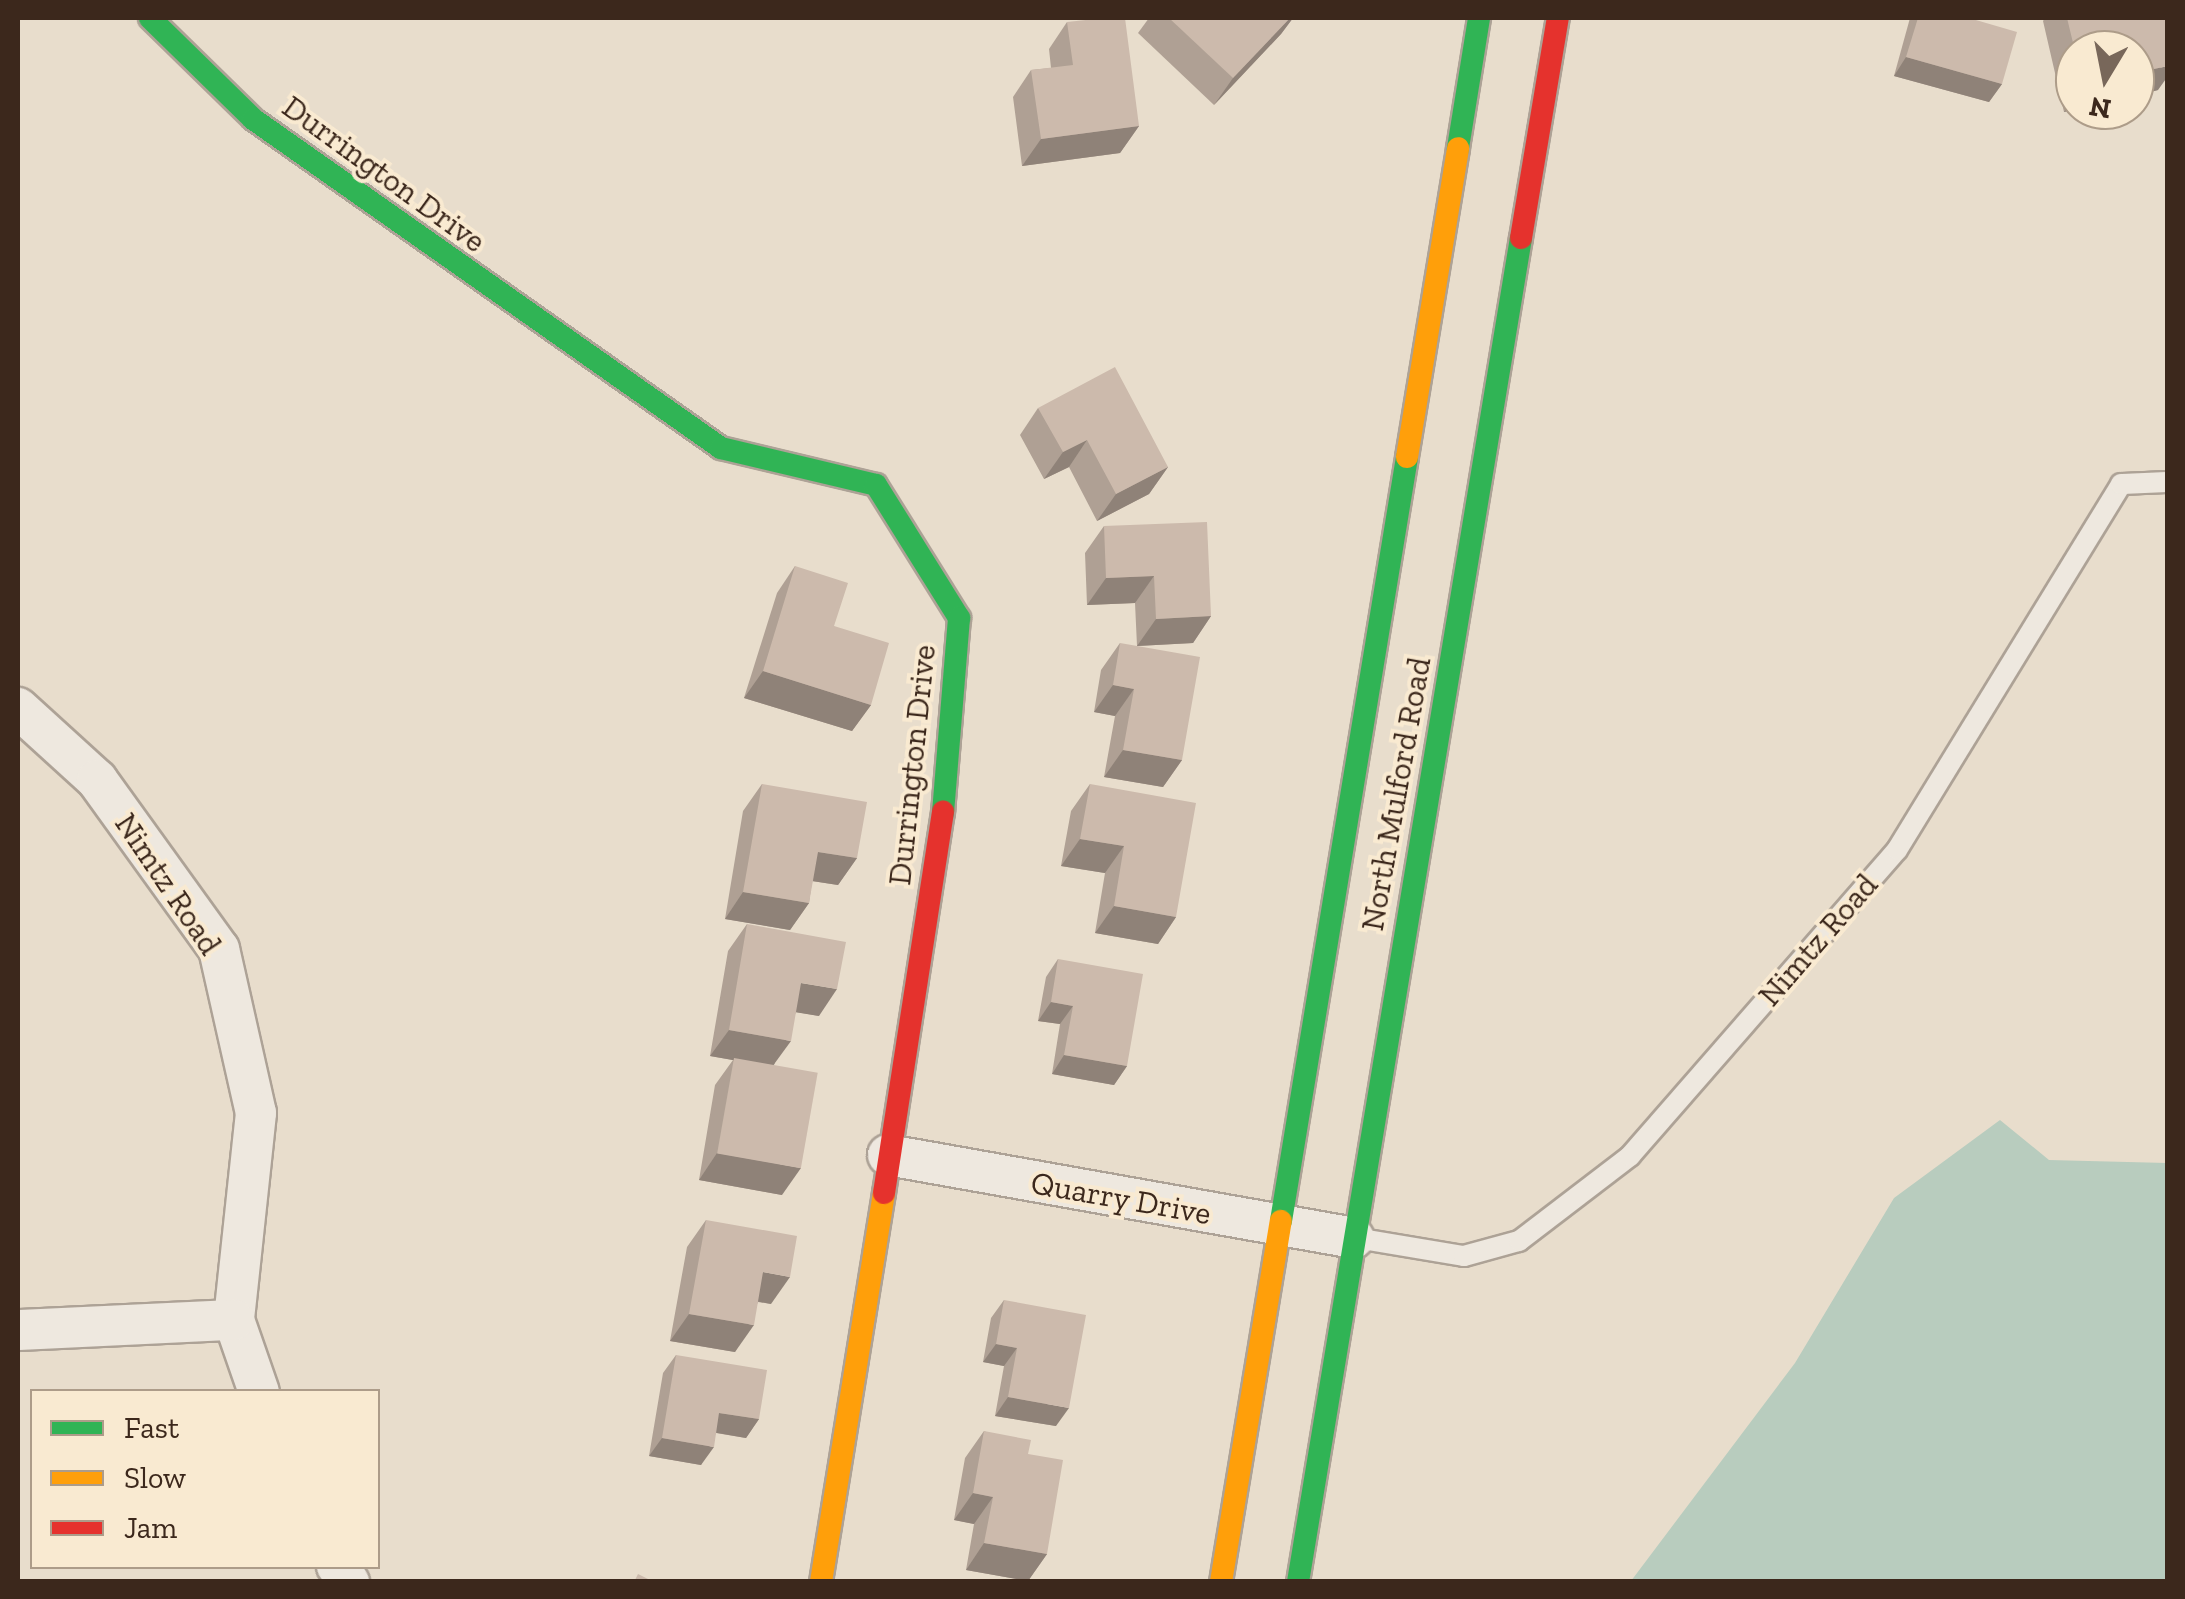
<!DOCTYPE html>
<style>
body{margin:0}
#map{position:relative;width:2185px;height:1599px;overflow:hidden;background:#e8ddcc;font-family:"Zilla Slab",serif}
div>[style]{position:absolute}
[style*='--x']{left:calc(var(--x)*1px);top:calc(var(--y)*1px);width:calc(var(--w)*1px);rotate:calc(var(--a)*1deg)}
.water>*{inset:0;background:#b8ccbe}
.roads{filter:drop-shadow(2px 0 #ada296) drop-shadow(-2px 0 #ada296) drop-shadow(0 2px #ada296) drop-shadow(0 -2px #ada296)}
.lane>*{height:20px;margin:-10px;padding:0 10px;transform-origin:10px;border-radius:10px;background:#eee8df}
.street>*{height:40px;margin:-20px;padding:0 20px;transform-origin:20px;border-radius:20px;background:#eee8df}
.fast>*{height:22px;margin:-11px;padding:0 11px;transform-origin:11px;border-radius:11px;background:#30b455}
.slow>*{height:22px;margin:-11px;padding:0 11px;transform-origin:11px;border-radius:11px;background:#ff9f0a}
.jam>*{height:22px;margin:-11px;padding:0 11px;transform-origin:11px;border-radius:11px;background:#e5322d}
.wall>*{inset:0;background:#afa094}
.shaded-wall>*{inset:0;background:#8f8278}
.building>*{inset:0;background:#ccbaac;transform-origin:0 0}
span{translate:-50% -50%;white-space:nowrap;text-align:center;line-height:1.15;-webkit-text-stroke:8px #f9ead1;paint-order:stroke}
.street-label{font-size:32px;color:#3c281c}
.frame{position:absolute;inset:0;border:20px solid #3c281c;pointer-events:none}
.legend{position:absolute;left:30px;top:1389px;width:350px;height:180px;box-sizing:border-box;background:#f9ead1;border:2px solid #ad9c89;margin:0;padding:12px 18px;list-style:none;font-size:30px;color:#3c281c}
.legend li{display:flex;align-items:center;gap:20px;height:50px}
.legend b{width:50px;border:2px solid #ad9c89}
.north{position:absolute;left:2055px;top:30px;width:100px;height:100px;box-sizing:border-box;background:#f9ead1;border:2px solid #ad9c89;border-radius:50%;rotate:190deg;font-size:28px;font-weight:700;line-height:40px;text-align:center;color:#3c281c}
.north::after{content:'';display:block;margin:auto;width:35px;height:45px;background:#78675a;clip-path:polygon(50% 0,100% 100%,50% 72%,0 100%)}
</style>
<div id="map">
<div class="water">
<div style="clip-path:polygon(2000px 1120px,2049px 1160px,2167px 1163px,2167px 1581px,1631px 1581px,1795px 1363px,1894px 1198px)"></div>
</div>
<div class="roads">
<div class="lane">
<div style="--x:1356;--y:1238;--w:109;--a:9.5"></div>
<div style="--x:1464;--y:1256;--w:57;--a:-15.3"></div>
<div style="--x:1519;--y:1241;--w:140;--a:-37.4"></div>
<div style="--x:1630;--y:1156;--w:406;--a:-48.9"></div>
<div style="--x:1897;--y:850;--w:429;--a:-58.5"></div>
<div style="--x:2121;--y:484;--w:47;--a:-2.4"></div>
</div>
<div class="street">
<div style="--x:18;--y:708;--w:107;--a:42.3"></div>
<div style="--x:97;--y:780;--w:208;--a:54.2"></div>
<div style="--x:219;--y:949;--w:168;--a:77.3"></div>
<div style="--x:256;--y:1113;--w:208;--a:96.1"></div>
<div style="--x:234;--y:1320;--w:76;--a:70.9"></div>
<div style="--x:888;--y:1155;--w:473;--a:10.1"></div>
<div style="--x:18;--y:1330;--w:216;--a:-2.7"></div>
<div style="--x:337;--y:1566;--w:20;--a:53"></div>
</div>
<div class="fast">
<div style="--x:150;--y:18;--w:144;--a:44.4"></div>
<div style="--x:253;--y:119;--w:572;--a:35.11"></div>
<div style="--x:721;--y:448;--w:159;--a:13.4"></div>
<div style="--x:876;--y:485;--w:157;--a:58"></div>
<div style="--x:959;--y:618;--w:195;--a:94.7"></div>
<div style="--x:1458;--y:148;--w:132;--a:-80.8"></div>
<div style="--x:1281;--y:1221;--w:774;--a:-80.63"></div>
<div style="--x:1298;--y:1582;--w:1362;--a:-80.58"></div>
</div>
<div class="slow">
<div style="--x:1407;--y:457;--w:313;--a:-80.6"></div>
<div style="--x:821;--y:1582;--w:394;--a:-80.8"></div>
<div style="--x:1221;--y:1582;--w:366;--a:-80.6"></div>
</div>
<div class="jam">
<div style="--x:1521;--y:238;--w:223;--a:-80.5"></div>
<div style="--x:884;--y:1193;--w:386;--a:-81.2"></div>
</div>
</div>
<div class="wall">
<div style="clip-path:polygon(1149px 18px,1293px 18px,1281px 34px,1214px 105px,1138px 33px)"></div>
<div style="clip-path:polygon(1910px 18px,1969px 18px,2002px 84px,1989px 102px,1894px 76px)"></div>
<div style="clip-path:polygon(2045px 18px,2166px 18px,2158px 90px,2135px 96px,2135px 50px,2075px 50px,2075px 109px,2064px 112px,2043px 21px)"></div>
<div style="clip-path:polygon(1067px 22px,1139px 126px,1120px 153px,1022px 166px,1013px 97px,1031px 70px,1051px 68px,1049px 49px)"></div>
<div style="clip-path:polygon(1038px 408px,1168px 467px,1149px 494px,1097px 521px,1069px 467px,1044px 479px,1020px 435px)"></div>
<div style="clip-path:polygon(1104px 526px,1211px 616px,1193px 643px,1137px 646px,1135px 603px,1087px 605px,1085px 553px)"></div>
<div style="clip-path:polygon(795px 566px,834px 626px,871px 705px,852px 731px,744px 698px,777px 593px)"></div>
<div style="clip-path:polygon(1120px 643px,1182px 760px,1163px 787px,1104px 777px,1115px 716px,1094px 712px,1101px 670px)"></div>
<div style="clip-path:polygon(762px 784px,857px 858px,838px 885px,812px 881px,809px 903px,790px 930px,725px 919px,743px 811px)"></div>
<div style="clip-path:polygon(1090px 784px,1176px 917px,1158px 944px,1095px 933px,1105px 873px,1061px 866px,1071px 811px)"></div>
<div style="clip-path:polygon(747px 924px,819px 1016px,796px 1012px,774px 1065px,782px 1195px,699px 1180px,715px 1085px,733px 1060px,710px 1056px,728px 951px)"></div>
<div style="clip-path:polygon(1058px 959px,1127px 1066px,1114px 1085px,1052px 1074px,1060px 1024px,1038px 1021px,1046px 977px)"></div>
<div style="clip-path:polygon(706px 1220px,771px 1304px,758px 1302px,735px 1352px,670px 1341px,687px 1247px)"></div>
<div style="clip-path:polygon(1004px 1300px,1056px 1426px,995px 1416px,1004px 1366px,983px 1362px,991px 1318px)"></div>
<div style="clip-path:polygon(676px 1355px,759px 1419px,746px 1438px,716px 1433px,701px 1465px,649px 1456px,663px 1373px)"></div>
<div style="clip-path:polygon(984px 1431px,1028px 1454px,1047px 1554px,1028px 1581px,966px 1570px,974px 1524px,954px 1520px,965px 1458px)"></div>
</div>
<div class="shaded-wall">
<div style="clip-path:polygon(1290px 18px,1293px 18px,1281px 34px,1214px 105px,1233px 78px)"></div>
<div style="clip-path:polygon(1906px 57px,2002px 84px,1989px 102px,1894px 76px)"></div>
<div style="clip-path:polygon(2168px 66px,2168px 76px,2158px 90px,2135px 96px,2135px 73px)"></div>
<div style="clip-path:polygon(2075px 96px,2075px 109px,2064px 112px)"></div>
<div style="clip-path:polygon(1139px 126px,1120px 153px,1022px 166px,1041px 139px)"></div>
<div style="clip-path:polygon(1087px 440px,1069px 467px,1044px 479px,1063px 452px)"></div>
<div style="clip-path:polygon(1168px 467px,1149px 494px,1097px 521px,1116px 494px)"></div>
<div style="clip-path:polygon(1154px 576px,1135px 603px,1087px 605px,1106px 578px)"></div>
<div style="clip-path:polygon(1211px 616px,1193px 643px,1137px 646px,1156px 619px)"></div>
<div style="clip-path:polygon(763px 671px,871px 705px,852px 731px,744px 698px)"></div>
<div style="clip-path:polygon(1113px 685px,1134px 689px,1115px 716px,1094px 712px)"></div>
<div style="clip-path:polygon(1123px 750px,1182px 760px,1163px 787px,1104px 777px)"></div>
<div style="clip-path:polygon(1080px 839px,1124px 846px,1105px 873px,1061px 866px)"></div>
<div style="clip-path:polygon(818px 852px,857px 858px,838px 885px,799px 879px)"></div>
<div style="clip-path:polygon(743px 892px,809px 903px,790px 930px,725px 919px)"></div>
<div style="clip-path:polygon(1114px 906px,1176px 917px,1158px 944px,1095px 933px)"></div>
<div style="clip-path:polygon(801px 983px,837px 989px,819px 1016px,782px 1010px)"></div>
<div style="clip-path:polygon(1051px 1002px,1073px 1006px,1060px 1024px,1038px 1021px)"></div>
<div style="clip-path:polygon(729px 1030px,791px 1041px,772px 1067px,710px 1056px)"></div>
<div style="clip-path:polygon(1064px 1055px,1127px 1066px,1114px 1085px,1052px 1074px)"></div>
<div style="clip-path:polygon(717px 1153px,801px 1168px,782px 1195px,699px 1180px)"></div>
<div style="clip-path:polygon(763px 1272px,790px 1277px,771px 1304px,745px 1299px)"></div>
<div style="clip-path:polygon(689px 1314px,754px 1325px,735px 1352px,670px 1341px)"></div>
<div style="clip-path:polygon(996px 1344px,1017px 1348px,1004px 1366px,983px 1362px)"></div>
<div style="clip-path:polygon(1008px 1397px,1069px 1408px,1056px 1426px,995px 1416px)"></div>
<div style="clip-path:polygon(719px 1413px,759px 1419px,746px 1438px,706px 1431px)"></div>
<div style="clip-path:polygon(662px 1438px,714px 1447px,701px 1465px,649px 1456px)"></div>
<div style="clip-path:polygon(973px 1493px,993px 1497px,974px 1524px,954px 1520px)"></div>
<div style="clip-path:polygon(984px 1543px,1047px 1554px,1028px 1581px,966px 1570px)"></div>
</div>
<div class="building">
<div style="clip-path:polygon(1104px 18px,1125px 18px,1139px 126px,1041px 139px,1031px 70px,1073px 65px,1067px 22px)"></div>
<div style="clip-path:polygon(1169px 18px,1290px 18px,1233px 78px)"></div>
<div style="clip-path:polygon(1918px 18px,1969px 18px,2017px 32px,2002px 84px,1906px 57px)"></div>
<div style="clip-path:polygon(2067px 18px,2166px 18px,2168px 24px,2168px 66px,2135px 73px,2135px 50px,2075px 50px,2075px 51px)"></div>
<div style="clip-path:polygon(1115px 367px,1168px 467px,1116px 494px,1087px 440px,1063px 452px,1038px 408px)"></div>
<div style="clip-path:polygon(1207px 522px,1211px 616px,1156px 619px,1154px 576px,1106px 578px,1104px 526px)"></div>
<div style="clip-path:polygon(795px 566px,848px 583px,834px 626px,889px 643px,871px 705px,763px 671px)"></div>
<div style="clip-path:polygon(1120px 643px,1200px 657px,1182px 760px,1123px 750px,1134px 689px,1113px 685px)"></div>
<div style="clip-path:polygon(762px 784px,867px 802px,857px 858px,818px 852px,809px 903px,743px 892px)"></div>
<div style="clip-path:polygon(1090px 784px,1196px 803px,1176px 917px,1114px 906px,1124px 846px,1080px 839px)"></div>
<div style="clip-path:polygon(747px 924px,846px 942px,837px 989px,801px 983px,791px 1041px,729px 1030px)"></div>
<div style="clip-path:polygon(1058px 959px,1143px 974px,1127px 1066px,1064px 1055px,1073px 1006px,1051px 1002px)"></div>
<div style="left:734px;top:1058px;width:85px;height:97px;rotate:10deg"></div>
<div style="clip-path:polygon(706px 1220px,797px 1236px,790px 1277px,763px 1272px,754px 1325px,689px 1314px)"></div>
<div style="clip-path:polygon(1004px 1300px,1086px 1315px,1069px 1408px,1008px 1397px,1017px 1348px,996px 1344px)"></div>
<div style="clip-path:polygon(676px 1355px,767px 1370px,759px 1419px,719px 1413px,714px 1447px,662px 1438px)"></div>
<div style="clip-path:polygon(984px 1431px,1031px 1440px,1028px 1454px,1063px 1460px,1047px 1554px,984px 1543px,993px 1497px,973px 1493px)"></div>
<div style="clip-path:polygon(638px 1574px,654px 1582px,634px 1582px)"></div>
</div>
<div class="street-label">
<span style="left:384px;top:174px;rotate:36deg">Durrington Drive</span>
<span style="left:912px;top:765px;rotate:-84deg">Durrington Drive</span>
<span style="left:1396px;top:794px;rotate:-80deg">North Mulford Road</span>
<span style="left:168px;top:884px;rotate:56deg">Nimtz Road</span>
<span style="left:1818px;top:940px;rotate:-49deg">Nimtz Road</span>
<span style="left:1121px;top:1198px;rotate:10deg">Quarry Drive</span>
</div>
<div class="frame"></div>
<ul class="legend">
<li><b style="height:12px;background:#30b455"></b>Fast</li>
<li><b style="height:12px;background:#ff9f0a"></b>Slow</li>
<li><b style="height:12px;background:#e5322d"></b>Jam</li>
</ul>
<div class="north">N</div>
</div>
